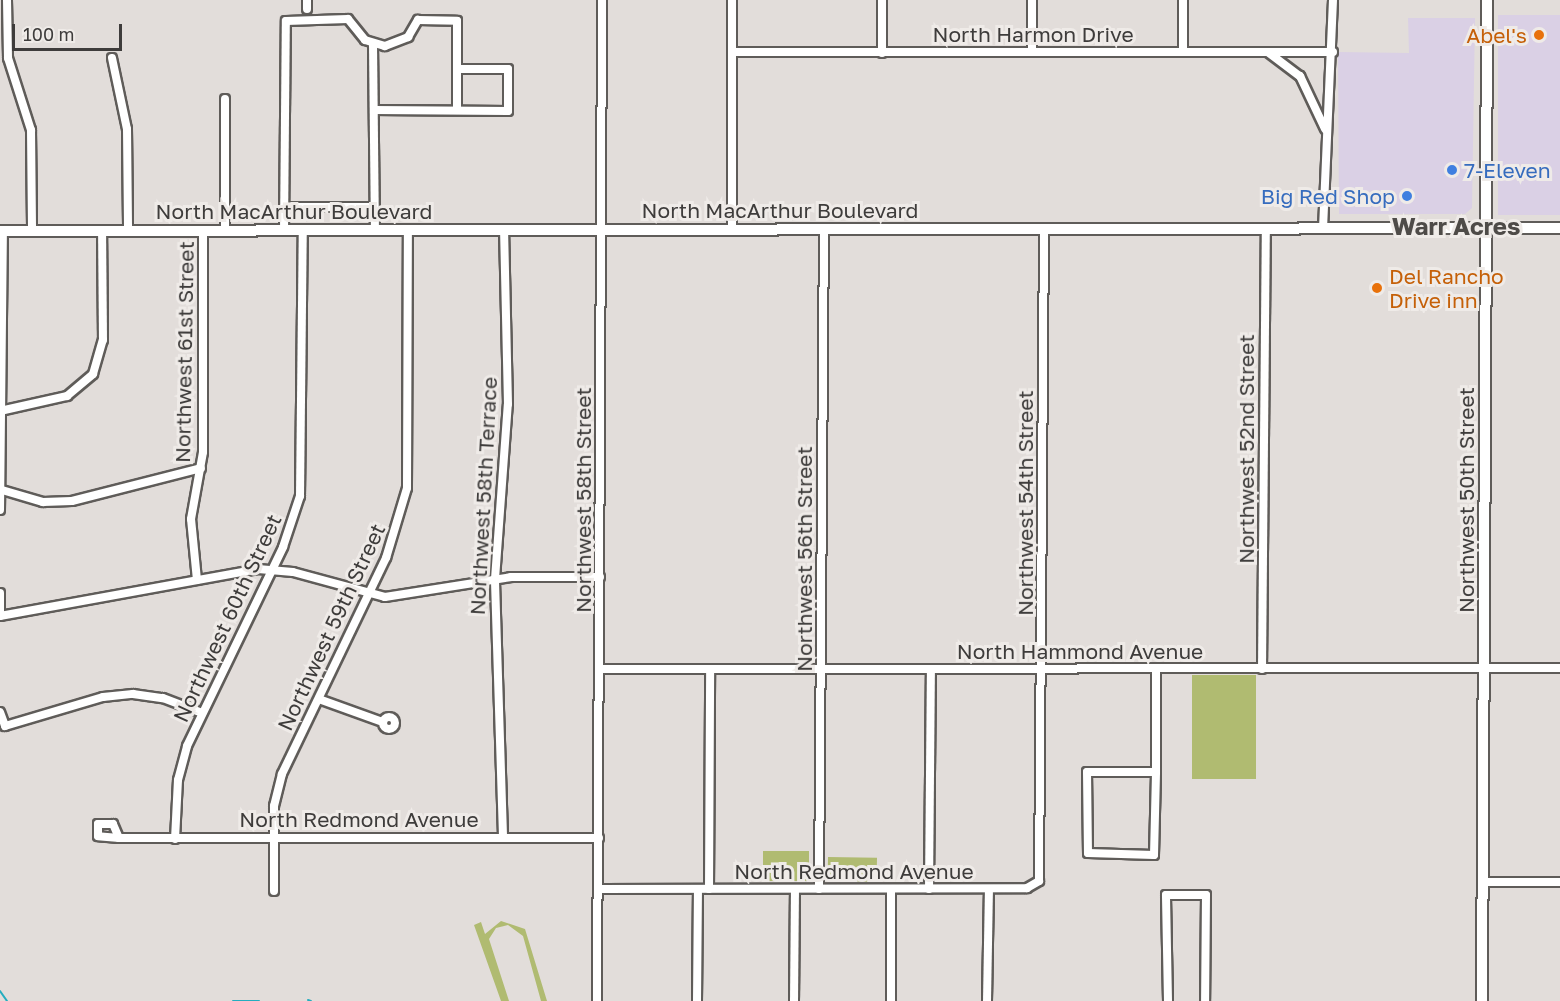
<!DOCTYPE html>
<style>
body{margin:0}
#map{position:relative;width:1560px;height:1001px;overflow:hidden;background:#e2ddda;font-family:"Golos Text",sans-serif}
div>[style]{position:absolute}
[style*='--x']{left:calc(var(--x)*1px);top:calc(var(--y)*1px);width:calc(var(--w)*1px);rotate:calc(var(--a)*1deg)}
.commercial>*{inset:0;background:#dad0e5;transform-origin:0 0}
.green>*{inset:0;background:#b0bb71;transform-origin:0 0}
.stream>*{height:2px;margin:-1px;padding:0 1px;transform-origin:1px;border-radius:1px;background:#25adbf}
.roads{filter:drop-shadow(2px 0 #5f5c59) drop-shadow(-2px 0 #5f5c59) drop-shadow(0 2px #5f5c59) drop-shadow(0 -2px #5f5c59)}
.minor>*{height:8px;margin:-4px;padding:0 4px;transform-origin:4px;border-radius:4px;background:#fff}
.minor>.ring{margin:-4px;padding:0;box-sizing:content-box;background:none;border:8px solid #fff;border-radius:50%}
.major>*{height:10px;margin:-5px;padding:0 5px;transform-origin:5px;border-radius:5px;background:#fff}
.dots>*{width:16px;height:16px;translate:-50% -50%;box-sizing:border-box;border:3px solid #efebe8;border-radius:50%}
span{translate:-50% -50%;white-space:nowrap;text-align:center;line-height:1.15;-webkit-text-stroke:6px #efebe8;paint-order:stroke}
.street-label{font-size:21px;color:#3e3c3b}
.food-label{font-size:21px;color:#c56008}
.right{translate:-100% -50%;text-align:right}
.left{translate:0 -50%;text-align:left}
.shop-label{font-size:21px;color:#366cbe}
.quarter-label{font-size:24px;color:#4e4b48;font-weight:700}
.scale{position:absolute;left:12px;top:24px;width:110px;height:27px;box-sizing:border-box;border:3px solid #3e3c3b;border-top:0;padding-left:8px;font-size:18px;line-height:21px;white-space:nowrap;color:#3e3c3b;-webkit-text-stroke:4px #efebe8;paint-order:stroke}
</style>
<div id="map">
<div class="commercial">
<div style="left:1498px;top:15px;width:62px;height:200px"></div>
<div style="clip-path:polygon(1408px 18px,1475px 18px,1472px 208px,1465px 214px,1339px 214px,1338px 52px,1409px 53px)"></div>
</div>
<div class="green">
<div style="left:1192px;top:675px;width:64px;height:104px"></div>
<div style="left:809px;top:851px;width:30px;height:46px;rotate:90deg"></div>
<div style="left:828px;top:857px;width:49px;height:24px;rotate:1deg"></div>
<div style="clip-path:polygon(501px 921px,525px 929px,547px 1001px,541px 1001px,523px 936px,508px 925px,496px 928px,489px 939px,509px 1001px,501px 1001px,474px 925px,481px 922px,485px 934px)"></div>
</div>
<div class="stream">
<div style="--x:0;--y:991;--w:12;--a:55"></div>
<div style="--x:308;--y:1000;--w:3;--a:18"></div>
<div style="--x:233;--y:1001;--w:26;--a:0"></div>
</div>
<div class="roads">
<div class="minor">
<div style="--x:7;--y:0;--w:58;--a:89"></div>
<div style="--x:8;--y:58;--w:76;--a:72.3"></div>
<div style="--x:31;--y:130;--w:101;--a:89.4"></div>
<div style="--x:732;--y:0;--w:230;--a:90"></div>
<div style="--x:1032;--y:0;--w:52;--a:90"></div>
<div style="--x:1183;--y:0;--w:52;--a:90"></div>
<div style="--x:307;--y:9;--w:9;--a:-90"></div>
<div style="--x:373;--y:44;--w:187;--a:89.4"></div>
<div style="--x:732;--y:52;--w:601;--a:0"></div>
<div style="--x:882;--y:53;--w:53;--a:-90"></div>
<div style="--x:1269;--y:53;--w:39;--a:37"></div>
<div style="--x:1300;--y:76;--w:59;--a:64.7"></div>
<div style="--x:112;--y:58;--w:73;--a:78.1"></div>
<div style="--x:127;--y:129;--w:102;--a:89.4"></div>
<div style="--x:374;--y:110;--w:134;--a:0.4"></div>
<div style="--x:508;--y:111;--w:42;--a:-90"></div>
<div style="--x:508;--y:69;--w:51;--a:180"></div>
<div style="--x:284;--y:207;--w:90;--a:0"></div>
<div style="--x:1323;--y:229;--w:229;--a:-87.5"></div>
<div style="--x:225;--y:231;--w:132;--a:-90"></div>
<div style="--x:284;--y:231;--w:210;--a:-89.5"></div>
<div style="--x:286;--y:21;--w:62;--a:-1.8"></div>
<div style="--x:348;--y:19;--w:27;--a:51"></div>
<div style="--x:365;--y:40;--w:21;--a:17"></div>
<div style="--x:385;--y:46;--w:25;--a:-21"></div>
<div style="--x:408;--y:37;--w:20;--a:-60"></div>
<div style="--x:418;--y:20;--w:39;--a:1"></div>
<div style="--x:457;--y:21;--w:89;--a:90"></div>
<div style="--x:0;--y:411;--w:69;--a:-12.6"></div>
<div style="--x:67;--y:396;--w:34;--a:-40"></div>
<div style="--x:93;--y:374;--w:35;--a:-74"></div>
<div style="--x:103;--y:340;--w:109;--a:-90.5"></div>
<div style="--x:2;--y:490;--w:43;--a:16.3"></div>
<div style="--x:43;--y:502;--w:29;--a:-2"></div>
<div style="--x:72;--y:501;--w:133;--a:-14.3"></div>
<div style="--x:0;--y:510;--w:279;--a:-89.4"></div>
<div style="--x:197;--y:580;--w:61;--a:-95.6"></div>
<div style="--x:191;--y:519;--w:68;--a:-79.8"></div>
<div style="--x:203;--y:452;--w:221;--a:-90"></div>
<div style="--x:0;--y:593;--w:23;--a:90"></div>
<div style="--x:0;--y:616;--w:262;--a:-10.3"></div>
<div style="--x:258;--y:569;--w:35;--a:5"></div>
<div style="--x:293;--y:572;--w:95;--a:15.2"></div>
<div style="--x:385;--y:597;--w:128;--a:-9"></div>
<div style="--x:511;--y:577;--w:89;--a:0"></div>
<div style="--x:600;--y:669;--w:960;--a:-0.06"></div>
<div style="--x:1262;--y:669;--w:441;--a:-89.5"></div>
<div style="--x:319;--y:699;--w:68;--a:19.8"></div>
<div style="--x:0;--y:712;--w:15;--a:70"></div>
<div style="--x:5;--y:726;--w:102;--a:-16.5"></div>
<div style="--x:103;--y:697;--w:30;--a:-6"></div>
<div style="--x:133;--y:694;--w:30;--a:8"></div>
<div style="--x:163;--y:698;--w:42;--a:21"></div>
<div class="ring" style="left:383px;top:717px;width:4px;height:4px"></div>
<div style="--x:1156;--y:772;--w:69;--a:180"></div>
<div style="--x:1087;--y:772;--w:81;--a:89.3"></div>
<div style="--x:1088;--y:853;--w:66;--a:1.7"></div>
<div style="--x:1154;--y:855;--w:83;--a:-88.6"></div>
<div style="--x:1156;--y:772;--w:103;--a:-90"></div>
<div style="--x:503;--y:836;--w:257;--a:-91.8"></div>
<div style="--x:495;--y:579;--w:175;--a:-85.8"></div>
<div style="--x:508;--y:404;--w:174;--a:-91.3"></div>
<div style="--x:119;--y:838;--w:21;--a:-175"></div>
<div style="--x:98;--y:836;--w:12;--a:-90"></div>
<div style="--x:98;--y:824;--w:15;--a:0"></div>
<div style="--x:113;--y:824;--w:15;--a:67"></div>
<div style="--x:119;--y:838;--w:480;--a:0"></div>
<div style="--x:175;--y:839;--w:59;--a:-87.1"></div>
<div style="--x:178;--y:780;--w:35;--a:-75"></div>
<div style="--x:187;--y:746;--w:221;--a:-64.2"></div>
<div style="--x:283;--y:547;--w:54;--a:-71.6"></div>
<div style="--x:300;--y:496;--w:266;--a:-89.4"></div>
<div style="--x:1483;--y:882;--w:77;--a:0"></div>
<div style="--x:598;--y:889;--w:429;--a:-0.1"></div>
<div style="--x:1027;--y:888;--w:14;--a:-30"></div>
<div style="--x:1039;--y:881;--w:652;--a:-89.56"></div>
<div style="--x:709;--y:889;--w:220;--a:-89.7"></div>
<div style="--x:819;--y:889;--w:659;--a:-89.57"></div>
<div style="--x:929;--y:889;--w:220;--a:-89.5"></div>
<div style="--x:274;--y:891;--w:85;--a:-90"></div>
<div style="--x:274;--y:806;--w:33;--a:-76"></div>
<div style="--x:282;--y:774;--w:240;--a:-64.3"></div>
<div style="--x:386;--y:558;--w:73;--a:-73.3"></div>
<div style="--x:407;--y:488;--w:257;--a:-89.8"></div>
<div style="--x:597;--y:1001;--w:1001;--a:-89.71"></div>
<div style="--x:697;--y:1001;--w:112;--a:-89.5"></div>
<div style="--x:794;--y:1001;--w:112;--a:-89.5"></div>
<div style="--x:891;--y:1001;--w:112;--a:-90"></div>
<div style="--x:987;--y:1001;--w:112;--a:-89"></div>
<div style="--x:1168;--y:1001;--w:106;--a:-91.1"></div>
<div style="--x:1166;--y:895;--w:40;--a:0"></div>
<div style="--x:1206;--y:895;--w:106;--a:90.5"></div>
</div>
<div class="major">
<div style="--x:0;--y:231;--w:1560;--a:-0.11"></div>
<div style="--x:1482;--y:1001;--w:1001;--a:-89.71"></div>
</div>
</div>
<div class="dots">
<div style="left:1539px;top:35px;background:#e8710a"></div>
<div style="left:1452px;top:170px;background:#3f7fe0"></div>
<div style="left:1407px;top:196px;background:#3f7fe0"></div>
<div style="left:1377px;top:288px;background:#e8710a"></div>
</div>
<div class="street-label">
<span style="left:1033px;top:34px">North Harmon Drive</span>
<span style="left:780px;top:210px">North MacArthur Boulevard</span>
<span style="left:294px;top:211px">North MacArthur Boulevard</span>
<span style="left:184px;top:352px;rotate:-89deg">Northwest 61st Street</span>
<span style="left:1246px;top:449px;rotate:-90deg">Northwest 52nd Street</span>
<span style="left:483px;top:496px;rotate:-87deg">Northwest 58th Terrace</span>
<span style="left:583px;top:500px;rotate:-90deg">Northwest 58th Street</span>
<span style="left:1466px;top:500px;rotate:-90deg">Northwest 50th Street</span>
<span style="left:1025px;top:503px;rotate:-90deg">Northwest 54th Street</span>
<span style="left:804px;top:559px;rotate:-90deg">Northwest 56th Street</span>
<span style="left:227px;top:618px;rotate:-65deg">Northwest 60th Street</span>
<span style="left:331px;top:627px;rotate:-65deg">Northwest 59th Street</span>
<span style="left:1080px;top:651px">North Hammond Avenue</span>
<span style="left:359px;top:819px">North Redmond Avenue</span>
<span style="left:854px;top:871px">North Redmond Avenue</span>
</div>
<div class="food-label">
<span class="right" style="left:1527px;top:35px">Abel's</span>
<span class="left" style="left:1389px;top:288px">Del Rancho<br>Drive inn</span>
</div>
<div class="shop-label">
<span class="left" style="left:1464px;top:170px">7-Eleven</span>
<span class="right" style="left:1395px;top:196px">Big Red Shop</span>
</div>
<div class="quarter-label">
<span style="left:1456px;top:226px">Warr Acres</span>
</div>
<div class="scale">100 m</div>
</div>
